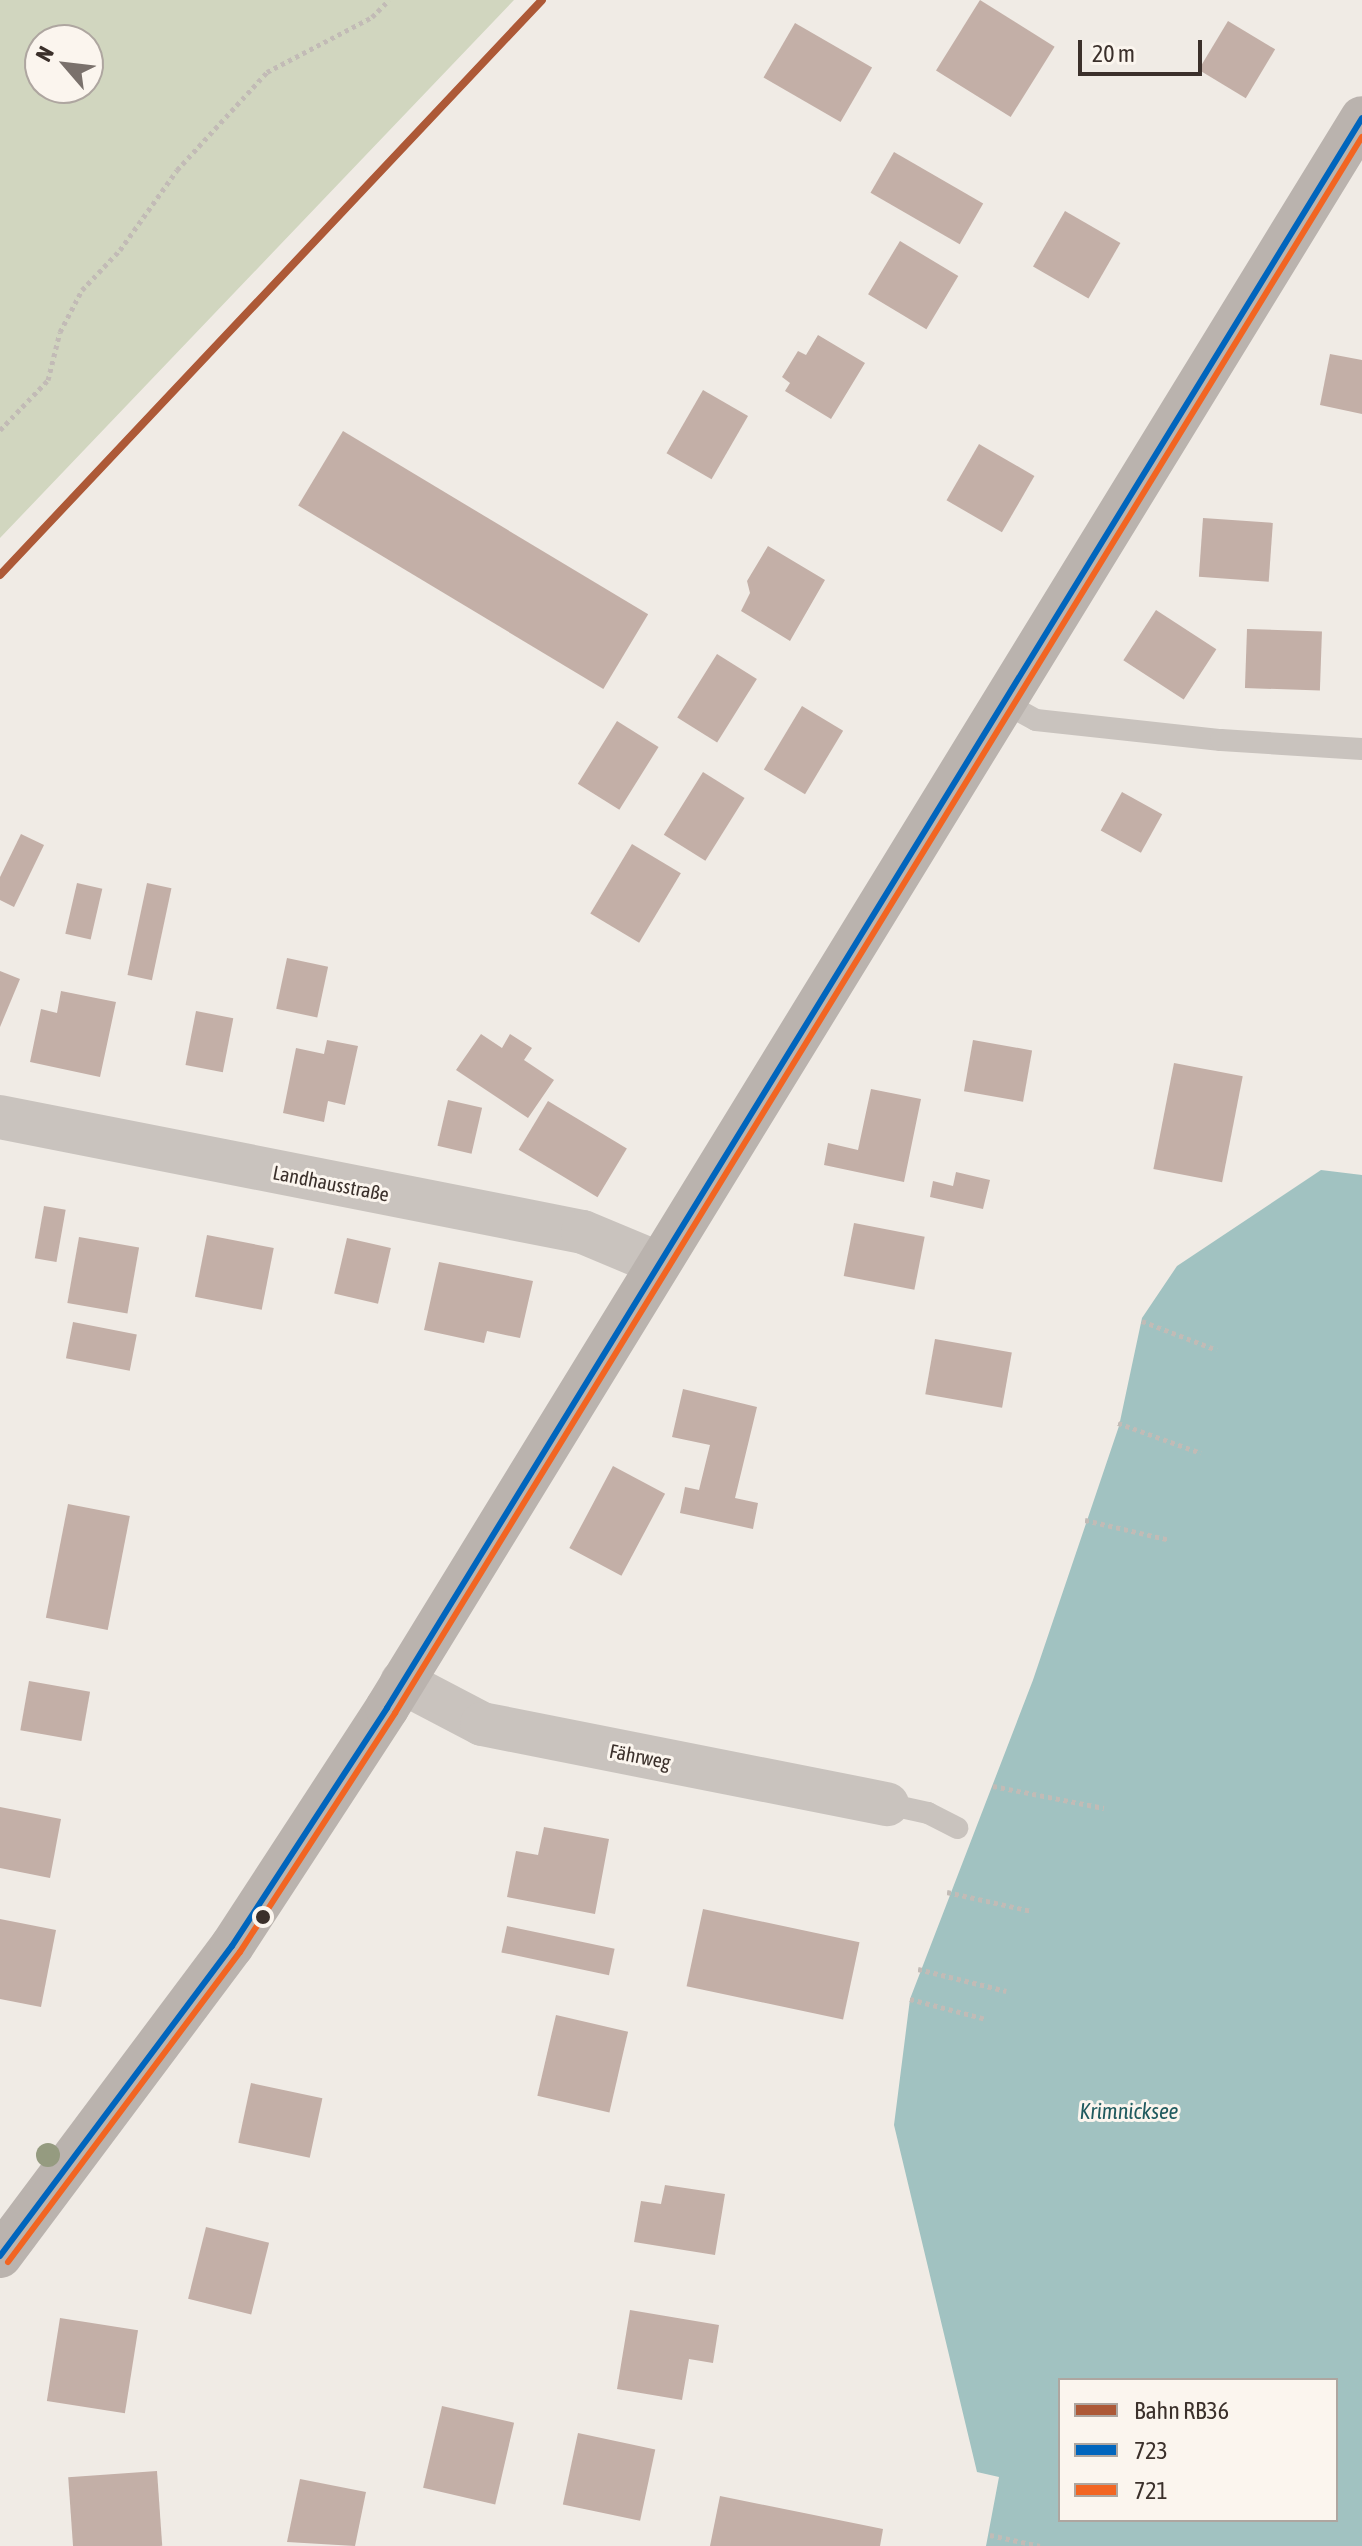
<!DOCTYPE html>
<meta charset="utf-8">
<style>
body{margin:0}
#map{position:relative;width:1362px;height:2546px;overflow:hidden;background:#f0ebe5;font-family:"Asap Condensed",sans-serif}
div>[style]{position:absolute}
[style*='--x']{left:calc(var(--x)*1px);top:calc(var(--y)*1px);width:calc(var(--w)*1px);rotate:calc(var(--a)*1deg)}
.green>*{inset:0;background:#d1d6bf}
.water>*{inset:0;background:#a1c2c1}
.building>*{inset:0;background:#c3afa7;transform-origin:0 0}
.path>*{height:5px;margin-top:-2.5px;transform-origin:0;background:repeating-linear-gradient(90deg,#c2bbb6 0 4px,transparent 0 8px)}
.lane>*{height:22px;margin:-11px;padding:0 11px;transform-origin:11px;border-radius:11px;background:#c9c3be}
.street>*{height:44px;margin:-22px;padding:0 22px;transform-origin:22px;border-radius:22px;background:#c9c3be}
.secondary>*{height:44px;margin:-22px;padding:0 22px;transform-origin:22px;border-radius:22px;background:#bab3ae}
.bus-1>*{height:6px;margin:-3px;padding:0 3px;transform-origin:3px;border-radius:3px;background:#0065bd}
.bus-2>*{height:6px;margin:-3px;padding:0 3px;transform-origin:3px;border-radius:3px;background:#f26522}
.rail-1>*{height:8px;margin:-4px;padding:0 4px;transform-origin:4px;border-radius:4px;background:#ad5937}
.trees>*{width:24px;height:24px;margin:-12px;border-radius:50%;background:#959b80}
.dots>*{width:22px;height:22px;translate:-50% -50%;box-sizing:border-box;border:4px solid #fbf5ee;border-radius:50%}
span{translate:-50% -50%;white-space:nowrap;text-align:center;line-height:1.15;-webkit-text-stroke:6px #fbf5ee;paint-order:stroke}
.street-label{font-size:20px;color:#3b302b}
.water-label{font-size:22px;color:#1f5a5e;font-style:italic}
.legend{position:absolute;left:1058px;top:2378px;width:280px;height:144px;box-sizing:border-box;background:#fbf5ee;border:2px solid #aea6a0;margin:0;padding:10px 14px;list-style:none;font-size:24px;color:#3b302b}
.legend li{display:flex;align-items:center;gap:16px;height:40px}
.legend b{width:40px;border:2px solid #aea6a0}
.north{position:absolute;left:24px;top:24px;width:80px;height:80px;box-sizing:border-box;background:#fbf5ee;border:2px solid #aea6a0;border-radius:50%;rotate:298deg;font-size:22px;font-weight:700;line-height:32px;text-align:center;color:#3b302b}
.north::after{content:'';display:block;margin:auto;width:28px;height:36px;background:#7a716c;clip-path:polygon(50% 0,100% 100%,50% 72%,0 100%)}
.scale{position:absolute;left:1078px;top:40px;width:124px;height:36px;box-sizing:border-box;border:4px solid #3b302b;border-top:0;padding-left:10px;font-size:24px;line-height:28px;white-space:nowrap;color:#3b302b;-webkit-text-stroke:6px #fbf5ee;paint-order:stroke}
</style>
<div id="map">
<div class="green">
<div style="clip-path:polygon(evenodd,0 0,514px 0,0 538px,0 0,40px 40px,88px 40px,88px 88px,40px 88px,40px 40px)"></div>
</div>
<div class="water">
<div style="clip-path:polygon(evenodd,1321px 1170px,1362px 1175px,1362px 2546px,986px 2546px,999px 2477px,977px 2472px,894px 2125px,910px 1999px,1033px 1680px,1119px 1426px,1142px 1318px,1177px 1266px,1321px 1170px,1060px 2380px,1336px 2380px,1336px 2520px,1060px 2520px,1060px 2380px)"></div>
</div>
<div class="building">
<div style="left:980px;top:0;width:88px;height:83px;rotate:32deg"></div>
<div style="left:1228px;top:21px;width:55px;height:57px;rotate:31deg"></div>
<div style="left:795px;top:23px;width:89px;height:63px;rotate:30deg"></div>
<div style="left:894px;top:152px;width:103px;height:47px;rotate:30deg"></div>
<div style="left:1065px;top:211px;width:64px;height:64px;rotate:30deg"></div>
<div style="left:900px;top:241px;width:68px;height:62px;rotate:31deg"></div>
<div style="clip-path:polygon(818px 335px,865px 363px,831px 419px,785px 391px,790px 383px,782px 377px,798px 351px,806px 355px)"></div>
<div style="clip-path:polygon(1330px 354px,1362px 360px,1362px 414px,1320px 405px)"></div>
<div style="left:703px;top:390px;width:52px;height:73px;rotate:30deg"></div>
<div style="left:343px;top:431px;width:356px;height:87px;rotate:31deg"></div>
<div style="left:979px;top:444px;width:64px;height:65px;rotate:30deg"></div>
<div style="left:1203px;top:518px;width:70px;height:59px;rotate:4deg"></div>
<div style="clip-path:polygon(768px 546px,825px 580px,790px 641px,741px 611px,750px 593px,747px 581px)"></div>
<div style="left:1156px;top:610px;width:72px;height:60px;rotate:33deg"></div>
<div style="left:1247px;top:629px;width:75px;height:59px;rotate:2deg"></div>
<div style="left:717px;top:654px;width:47px;height:75px;rotate:32deg"></div>
<div style="left:802px;top:706px;width:48px;height:74px;rotate:31deg"></div>
<div style="left:617px;top:721px;width:49px;height:74px;rotate:32deg"></div>
<div style="left:703px;top:772px;width:49px;height:74px;rotate:32deg"></div>
<div style="left:1122px;top:792px;width:46px;height:44px;rotate:29deg"></div>
<div style="clip-path:polygon(21px 834px,44px 845px,14px 907px,0 900px,0 877px)"></div>
<div style="left:632px;top:844px;width:57px;height:81px;rotate:31deg"></div>
<div style="left:77px;top:883px;width:26px;height:52px;rotate:13deg"></div>
<div style="left:147px;top:883px;width:25px;height:94px;rotate:12deg"></div>
<div style="left:287px;top:958px;width:42px;height:52px;rotate:12deg"></div>
<div style="clip-path:polygon(0 971px,20px 979px,0 1027px)"></div>
<div style="clip-path:polygon(61px 991px,116px 1002px,100px 1077px,30px 1062px,41px 1009px,57px 1013px)"></div>
<div style="left:196px;top:1011px;width:38px;height:55px;rotate:11deg"></div>
<div style="clip-path:polygon(481px 1034px,502px 1048px,510px 1034px,532px 1048px,524px 1060px,554px 1080px,528px 1118px,456px 1070px)"></div>
<div style="clip-path:polygon(327px 1040px,358px 1046px,345px 1105px,328px 1101px,324px 1122px,283px 1113px,296px 1048px,324px 1054px)"></div>
<div style="left:973px;top:1040px;width:60px;height:52px;rotate:10deg"></div>
<div style="left:1174px;top:1063px;width:70px;height:108px;rotate:11deg"></div>
<div style="clip-path:polygon(871px 1089px,921px 1099px,904px 1182px,824px 1165px,828px 1143px,858px 1150px)"></div>
<div style="left:448px;top:1100px;width:35px;height:47px;rotate:13deg"></div>
<div style="left:548px;top:1101px;width:92px;height:57px;rotate:31deg"></div>
<div style="clip-path:polygon(956px 1172px,990px 1180px,983px 1209px,930px 1197px,933px 1181px,953px 1186px)"></div>
<div style="left:44px;top:1206px;width:22px;height:53px;rotate:10deg"></div>
<div style="left:854px;top:1223px;width:72px;height:54px;rotate:11deg"></div>
<div style="left:207px;top:1235px;width:68px;height:63px;rotate:11deg"></div>
<div style="left:79px;top:1237px;width:61px;height:67px;rotate:10deg"></div>
<div style="left:347px;top:1238px;width:45px;height:57px;rotate:13deg"></div>
<div style="clip-path:polygon(439px 1262px,533px 1281px,520px 1338px,487px 1331px,484px 1343px,424px 1330px)"></div>
<div style="left:73px;top:1322px;width:65px;height:37px;rotate:11deg"></div>
<div style="left:935px;top:1339px;width:78px;height:56px;rotate:10deg"></div>
<div style="clip-path:polygon(683px 1389px,757px 1407px,735px 1498px,758px 1503px,753px 1529px,680px 1513px,685px 1487px,699px 1490px,710px 1445px,672px 1437px)"></div>
<div style="left:613px;top:1466px;width:59px;height:93px;rotate:28deg"></div>
<div style="left:68px;top:1504px;width:63px;height:116px;rotate:11deg"></div>
<div style="left:29px;top:1681px;width:62px;height:50px;rotate:10deg"></div>
<div style="clip-path:polygon(0 1807px,61px 1819px,50px 1878px,0 1868px)"></div>
<div style="clip-path:polygon(544px 1827px,609px 1839px,595px 1914px,507px 1897px,516px 1851px,538px 1855px)"></div>
<div style="left:703px;top:1909px;width:160px;height:79px;rotate:12deg"></div>
<div style="clip-path:polygon(0 1919px,56px 1930px,41px 2007px,0 1999px)"></div>
<div style="left:507px;top:1926px;width:110px;height:27px;rotate:12deg"></div>
<div style="left:556px;top:2015px;width:74px;height:83px;rotate:13deg"></div>
<div style="left:251px;top:2083px;width:73px;height:61px;rotate:12deg"></div>
<div style="clip-path:polygon(665px 2185px,725px 2194px,715px 2255px,634px 2242px,641px 2201px,661px 2204px)"></div>
<div style="left:206px;top:2227px;width:65px;height:74px;rotate:14deg"></div>
<div style="clip-path:polygon(630px 2310px,719px 2325px,713px 2363px,689px 2359px,682px 2400px,617px 2389px)"></div>
<div style="left:60px;top:2318px;width:79px;height:84px;rotate:9deg"></div>
<div style="left:442px;top:2406px;width:74px;height:84px;rotate:13deg"></div>
<div style="left:578px;top:2433px;width:79px;height:73px;rotate:12deg"></div>
<div style="left:157px;top:2471px;width:75px;height:89px;rotate:86deg"></div>
<div style="clip-path:polygon(300px 2479px,366px 2492px,355px 2546px,287px 2542px)"></div>
<div style="clip-path:polygon(720px 2496px,883px 2529px,880px 2546px,710px 2546px)"></div>
</div>
<div class="path">
<div style="--x:0;--y:430;--w:69;--a:-46.2"></div>
<div style="--x:48;--y:380;--w:49;--a:-76"></div>
<div style="--x:60;--y:332;--w:47;--a:-62.4"></div>
<div style="--x:82;--y:290;--w:55;--a:-46.5"></div>
<div style="--x:120;--y:250;--w:98;--a:-54.5"></div>
<div style="--x:177;--y:170;--w:133;--a:-47.4"></div>
<div style="--x:267;--y:72;--w:119;--a:-27.6"></div>
<div style="--x:372;--y:17;--w:24;--a:-45"></div>
<div style="--x:1142;--y:1321;--w:80;--a:21.1"></div>
<div style="--x:1118;--y:1423;--w:88;--a:19.9"></div>
<div style="--x:1085;--y:1520;--w:87;--a:13.2"></div>
<div style="--x:993;--y:1786;--w:113;--a:11.2"></div>
<div style="--x:947;--y:1892;--w:86;--a:12.7"></div>
<div style="--x:918;--y:1969;--w:91;--a:14"></div>
<div style="--x:910;--y:1999;--w:79;--a:14.7"></div>
<div style="--x:990;--y:2535;--w:51;--a:12.4"></div>
</div>
<div class="lane">
<div style="--x:1005;--y:703;--w:35;--a:29"></div>
<div style="--x:1036;--y:720;--w:186;--a:6.2"></div>
<div style="--x:1221;--y:740;--w:141;--a:3.7"></div>
<div style="--x:887;--y:1804;--w:42;--a:12.4"></div>
<div style="--x:928;--y:1813;--w:33;--a:27"></div>
</div>
<div class="street">
<div style="--x:0;--y:1117;--w:594;--a:11.16"></div>
<div style="--x:583;--y:1232;--w:80;--a:22.7"></div>
<div style="--x:402;--y:1682;--w:90;--a:27.7"></div>
<div style="--x:482;--y:1724;--w:413;--a:11.2"></div>
</div>
<div class="secondary">
<div style="--x:0;--y:2256;--w:387;--a:-53.2"></div>
<div style="--x:232;--y:1946;--w:284;--a:-56.9"></div>
<div style="--x:387;--y:1708;--w:1865;--a:-58.48"></div>
</div>
<div class="bus-1">
<div style="--x:0;--y:2256;--w:387;--a:-53.2"></div>
<div style="--x:232;--y:1946;--w:284;--a:-56.9"></div>
<div style="--x:387;--y:1708;--w:1865;--a:-58.48"></div>
</div>
<div class="bus-2">
<div style="--x:8;--y:2262;--w:387;--a:-53.2"></div>
<div style="--x:240;--y:1952;--w:285;--a:-57"></div>
<div style="--x:395;--y:1713;--w:1849;--a:-58.47"></div>
</div>
<div class="rail-1">
<div style="--x:0;--y:575;--w:790;--a:-46.69"></div>
</div>
<div class="trees">
<div style="left:48px;top:2155px"></div>
</div>
<div class="dots">
<div style="left:263px;top:1917px;background:#3b302b"></div>
</div>
<div class="street-label">
<span style="left:331px;top:1183px;rotate:11deg">Landhausstraße</span>
<span style="left:640px;top:1756px;rotate:11deg">Fährweg</span>
</div>
<div class="water-label">
<span style="left:1129px;top:2112px">Krimnicksee</span>
</div>
<ul class="legend">
<li><b style="height:10px;background:#ad5937"></b>Bahn RB36</li>
<li><b style="height:10px;background:#0065bd"></b>723</li>
<li><b style="height:10px;background:#f26522"></b>721</li>
</ul>
<div class="north">N</div>
<div class="scale">20 m</div>
</div>
